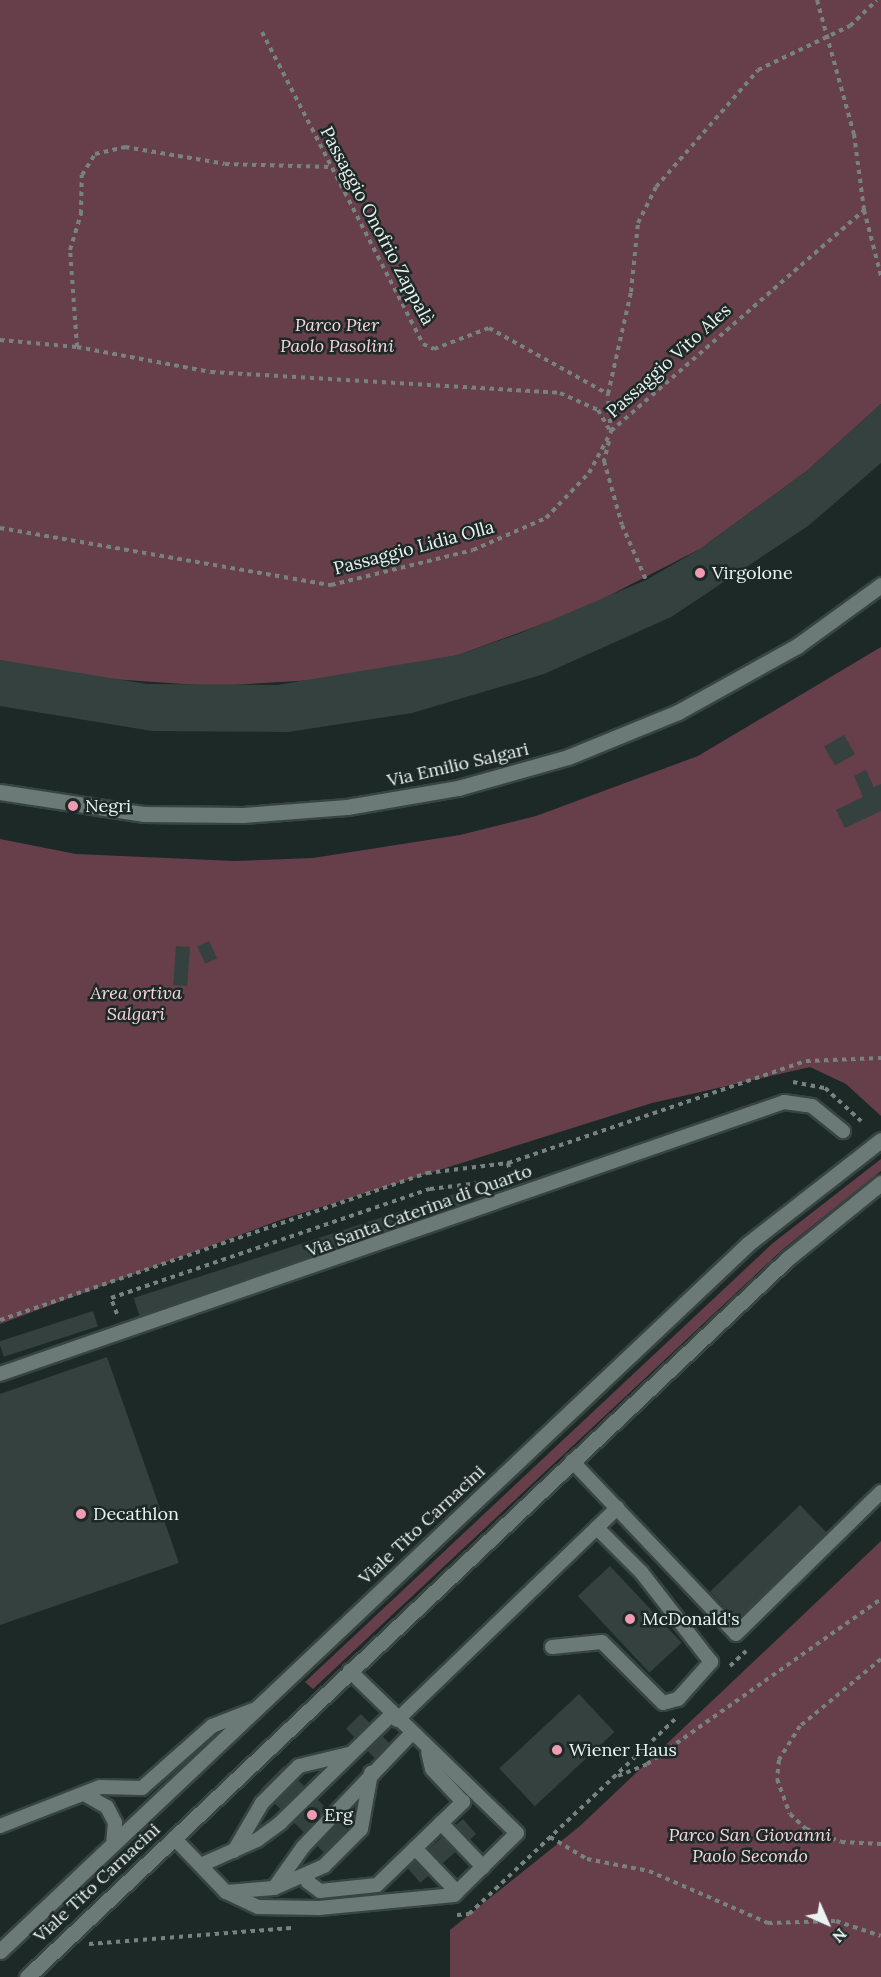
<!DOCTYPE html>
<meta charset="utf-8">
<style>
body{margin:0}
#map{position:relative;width:881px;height:1977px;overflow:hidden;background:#1d2927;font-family:Lora,serif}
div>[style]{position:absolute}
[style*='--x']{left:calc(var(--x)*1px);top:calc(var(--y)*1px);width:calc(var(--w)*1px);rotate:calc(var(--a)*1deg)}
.green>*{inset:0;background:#663f4a}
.building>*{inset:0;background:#34413f;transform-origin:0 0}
.path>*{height:4px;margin-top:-2px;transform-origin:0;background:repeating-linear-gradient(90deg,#788280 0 4.5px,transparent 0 9px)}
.roads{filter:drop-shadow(2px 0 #384442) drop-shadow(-2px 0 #384442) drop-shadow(0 2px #384442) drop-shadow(0 -2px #384442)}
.lane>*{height:14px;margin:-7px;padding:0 7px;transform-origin:7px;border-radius:7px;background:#6b7977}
.street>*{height:15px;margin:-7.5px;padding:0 7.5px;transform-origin:7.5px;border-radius:7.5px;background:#6b7977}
.secondary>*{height:15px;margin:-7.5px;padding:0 7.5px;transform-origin:7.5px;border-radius:7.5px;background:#6b7977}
.dots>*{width:16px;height:16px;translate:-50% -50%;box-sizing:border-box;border:3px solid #1d2927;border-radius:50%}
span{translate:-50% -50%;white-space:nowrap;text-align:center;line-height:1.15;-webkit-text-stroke:5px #1d2927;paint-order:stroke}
.street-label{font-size:18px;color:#eaf3f1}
.park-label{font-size:18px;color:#fbd5de;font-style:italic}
.poi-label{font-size:18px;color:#eaf3f1}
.left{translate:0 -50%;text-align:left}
.north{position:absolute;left:797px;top:1893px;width:60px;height:60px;-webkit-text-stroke:4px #1d2927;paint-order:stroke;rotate:135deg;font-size:16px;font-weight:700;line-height:24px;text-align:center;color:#eaf3f1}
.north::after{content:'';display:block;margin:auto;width:21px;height:27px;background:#eaf3f1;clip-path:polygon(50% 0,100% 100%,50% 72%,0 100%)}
</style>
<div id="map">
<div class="green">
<div style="clip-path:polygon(0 0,881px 0,881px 404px,808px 470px,700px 549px,581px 610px,458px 655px,332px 679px,213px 686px,82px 677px,0 660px)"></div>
<div style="clip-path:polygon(881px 647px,881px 1116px,846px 1084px,810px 1067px,652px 1103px,280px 1220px,0 1324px,0 839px,76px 854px,234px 861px,313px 858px,460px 835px,536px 816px,698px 756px)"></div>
<div style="clip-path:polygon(881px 1159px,881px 1171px,782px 1250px,313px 1689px,305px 1682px,773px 1243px)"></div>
<div style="clip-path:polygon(881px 1541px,881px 1977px,450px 1977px,450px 1930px,580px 1826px)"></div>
</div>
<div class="building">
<div style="clip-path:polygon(881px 404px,881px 463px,808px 526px,671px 617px,544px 674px,412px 713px,288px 732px,152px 731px,0 706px,0 660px,147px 684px,277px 685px,458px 655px,521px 633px,646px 580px,700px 549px,808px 470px)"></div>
<div style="left:844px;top:735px;width:22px;height:23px;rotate:60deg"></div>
<div style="clip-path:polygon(866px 770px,874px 787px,881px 784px,881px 811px,845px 828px,836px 810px,863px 797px,854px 776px)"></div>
<div style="left:209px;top:941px;width:19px;height:13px;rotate:65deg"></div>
<div style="left:176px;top:946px;width:14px;height:39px;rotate:4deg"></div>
<div style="left:457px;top:1193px;width:19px;height:340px;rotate:72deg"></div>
<div style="left:93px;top:1311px;width:16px;height:99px;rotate:72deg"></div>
<div style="clip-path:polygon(107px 1357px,179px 1563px,0 1625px,0 1394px)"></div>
<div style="left:800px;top:1505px;width:39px;height:125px;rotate:46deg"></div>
<div style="left:610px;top:1566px;width:105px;height:44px;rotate:47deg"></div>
<div style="left:579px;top:1694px;width:52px;height:109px;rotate:47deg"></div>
<div style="left:361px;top:1714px;width:57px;height:21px;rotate:46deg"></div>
<div style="left:284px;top:1766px;width:108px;height:33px;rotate:45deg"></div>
<div style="left:463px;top:1819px;width:20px;height:74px;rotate:49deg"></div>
</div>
<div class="path">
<div style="--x:817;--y:0;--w:139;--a:74.6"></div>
<div style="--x:854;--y:134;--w:77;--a:82.5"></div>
<div style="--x:864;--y:210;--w:68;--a:75.6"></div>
<div style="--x:262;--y:32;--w:351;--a:62.7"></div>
<div style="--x:423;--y:344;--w:12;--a:24"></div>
<div style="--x:434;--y:349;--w:59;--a:-20.9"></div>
<div style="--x:489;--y:328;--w:136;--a:29"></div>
<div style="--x:0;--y:340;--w:77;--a:5.2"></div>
<div style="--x:77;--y:347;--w:136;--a:10.6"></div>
<div style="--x:211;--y:372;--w:350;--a:3.4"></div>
<div style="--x:560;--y:393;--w:42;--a:24.1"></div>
<div style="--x:598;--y:410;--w:22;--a:60"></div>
<div style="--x:77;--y:347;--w:97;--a:-94.1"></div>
<div style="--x:70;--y:250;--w:38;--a:-73"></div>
<div style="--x:81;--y:214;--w:39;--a:-89"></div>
<div style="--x:82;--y:175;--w:25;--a:-58"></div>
<div style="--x:95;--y:154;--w:31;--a:-13"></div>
<div style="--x:125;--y:147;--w:101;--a:9.6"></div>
<div style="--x:225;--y:164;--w:104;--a:1.7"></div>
<div style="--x:611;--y:431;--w:336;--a:-41.1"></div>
<div style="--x:609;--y:441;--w:21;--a:104"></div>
<div style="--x:604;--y:461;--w:66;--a:74.3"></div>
<div style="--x:622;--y:525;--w:60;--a:66.4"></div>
<div style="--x:0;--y:528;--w:336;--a:9.8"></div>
<div style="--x:331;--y:585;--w:146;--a:-13.8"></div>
<div style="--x:473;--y:550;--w:80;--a:-23.7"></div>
<div style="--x:546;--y:518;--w:62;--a:-46.3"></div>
<div style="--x:589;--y:473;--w:47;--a:-61.8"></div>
<div style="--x:611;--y:432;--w:38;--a:-95"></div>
<div style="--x:608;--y:394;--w:105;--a:-77.3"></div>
<div style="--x:631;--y:292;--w:69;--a:-84.2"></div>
<div style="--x:638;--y:223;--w:40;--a:-63.4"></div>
<div style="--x:656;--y:187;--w:155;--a:-48.9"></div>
<div style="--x:758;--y:70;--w:102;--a:-25.6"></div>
<div style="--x:850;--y:26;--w:37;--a:-44"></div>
<div style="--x:793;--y:1082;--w:33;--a:11"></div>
<div style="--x:825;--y:1088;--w:49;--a:42.5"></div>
<div style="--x:508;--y:1163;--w:14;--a:78"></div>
<div style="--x:117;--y:1314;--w:17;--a:-111"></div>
<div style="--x:111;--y:1298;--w:337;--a:-18.9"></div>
<div style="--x:430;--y:1189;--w:66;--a:-6.9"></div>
<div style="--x:0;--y:1320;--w:452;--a:-19"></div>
<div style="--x:427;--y:1173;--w:82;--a:-7"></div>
<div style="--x:508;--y:1163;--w:315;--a:-18.9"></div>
<div style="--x:806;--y:1061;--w:75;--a:-2.3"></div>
<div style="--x:881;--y:1659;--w:105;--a:140.4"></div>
<div style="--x:800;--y:1726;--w:40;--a:122"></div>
<div style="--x:779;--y:1760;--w:19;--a:96"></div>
<div style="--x:777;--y:1779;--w:37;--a:70"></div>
<div style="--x:790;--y:1814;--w:22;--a:43"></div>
<div style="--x:806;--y:1829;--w:37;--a:20"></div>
<div style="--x:841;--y:1842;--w:40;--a:2.9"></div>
<div style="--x:730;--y:1666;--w:22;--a:-43"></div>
<div style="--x:618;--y:1776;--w:31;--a:-22"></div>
<div style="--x:647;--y:1764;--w:286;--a:-35.2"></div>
<div style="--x:550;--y:1837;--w:43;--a:30.7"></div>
<div style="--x:587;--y:1859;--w:63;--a:11"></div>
<div style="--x:649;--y:1871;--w:130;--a:23.6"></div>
<div style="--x:768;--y:1923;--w:68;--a:-1.7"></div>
<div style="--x:836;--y:1921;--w:47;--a:18.4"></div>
<div style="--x:457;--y:1915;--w:12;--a:-5"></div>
<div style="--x:469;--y:1914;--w:284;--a:-43.4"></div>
<div style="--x:89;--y:1944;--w:203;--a:-4.5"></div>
</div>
<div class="roads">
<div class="lane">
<div style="--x:0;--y:1374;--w:830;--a:-19.13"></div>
<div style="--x:784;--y:1102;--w:28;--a:8"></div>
<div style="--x:812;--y:1106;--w:40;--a:39"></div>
<div style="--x:572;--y:1461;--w:238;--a:46.5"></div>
<div style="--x:736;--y:1634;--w:203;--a:-44.4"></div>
<div style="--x:552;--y:1647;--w:50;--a:-5.7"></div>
<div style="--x:602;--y:1642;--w:86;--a:45"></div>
<div style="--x:663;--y:1703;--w:16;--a:-15"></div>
<div style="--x:678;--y:1699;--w:50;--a:-48.3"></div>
<div style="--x:711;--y:1662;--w:113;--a:-127.8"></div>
<div style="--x:642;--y:1573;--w:64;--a:-135"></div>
<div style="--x:397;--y:1720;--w:306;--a:-43.9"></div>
<div style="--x:86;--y:1795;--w:24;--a:30"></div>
<div style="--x:107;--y:1807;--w:18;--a:63"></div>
<div style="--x:115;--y:1823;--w:21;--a:95"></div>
<div style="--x:441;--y:1823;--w:61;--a:46.3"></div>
<div style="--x:0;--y:1826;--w:107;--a:-21.3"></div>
<div style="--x:100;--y:1787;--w:42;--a:1.4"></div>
<div style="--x:142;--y:1788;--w:94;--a:-41.5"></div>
<div style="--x:212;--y:1726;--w:44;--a:-21.3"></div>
<div style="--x:174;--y:1838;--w:75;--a:46.1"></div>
<div style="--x:226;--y:1892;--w:35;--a:25"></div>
<div style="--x:258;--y:1907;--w:61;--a:0.9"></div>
<div style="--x:319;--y:1908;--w:136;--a:-5.5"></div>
<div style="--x:454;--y:1895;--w:88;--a:-44.5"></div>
<div style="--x:517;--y:1833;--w:233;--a:-135.9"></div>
<div style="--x:415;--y:1848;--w:61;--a:46.3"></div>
<div style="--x:234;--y:1851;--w:56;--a:-59.7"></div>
<div style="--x:262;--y:1803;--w:52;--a:-45"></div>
<div style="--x:299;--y:1766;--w:51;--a:-13.5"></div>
<div style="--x:201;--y:1865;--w:61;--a:-24.1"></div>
<div style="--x:257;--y:1840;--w:29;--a:-36"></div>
<div style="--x:280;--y:1823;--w:156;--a:-44.2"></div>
<div style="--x:308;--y:1875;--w:7;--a:90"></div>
<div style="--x:308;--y:1882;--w:15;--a:37"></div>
<div style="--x:320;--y:1891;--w:57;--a:-6"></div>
<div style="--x:377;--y:1885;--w:120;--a:-44"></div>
<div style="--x:463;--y:1802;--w:45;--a:-133.2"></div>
<div style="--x:432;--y:1769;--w:17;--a:-103"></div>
<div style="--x:274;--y:1888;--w:50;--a:-54.7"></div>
<div style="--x:303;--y:1847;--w:156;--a:-46.3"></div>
<div style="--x:226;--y:1892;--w:48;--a:-4.8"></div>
<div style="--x:274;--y:1888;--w:55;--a:-23.7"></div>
<div style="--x:324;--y:1866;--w:52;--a:-45"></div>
<div style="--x:361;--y:1829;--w:57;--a:-79.9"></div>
</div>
<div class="street">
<div style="--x:0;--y:792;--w:146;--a:8.7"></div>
<div style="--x:144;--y:814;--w:99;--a:0.6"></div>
<div style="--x:243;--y:815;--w:104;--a:-4.4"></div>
<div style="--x:347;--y:807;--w:113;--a:-9.7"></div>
<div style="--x:458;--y:788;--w:114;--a:-15.7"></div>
<div style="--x:568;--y:757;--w:119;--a:-22.2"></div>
<div style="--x:678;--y:712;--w:136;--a:-29"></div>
<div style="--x:797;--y:646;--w:104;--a:-36"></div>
</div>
<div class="secondary">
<div style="--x:0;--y:1951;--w:1031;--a:-43.39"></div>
<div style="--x:749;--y:1243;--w:167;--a:-38"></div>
<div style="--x:27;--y:1977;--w:1046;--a:-43.37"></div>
<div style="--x:787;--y:1259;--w:121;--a:-39"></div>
</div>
</div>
<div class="dots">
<div style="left:700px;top:573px;background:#f19ab3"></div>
<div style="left:73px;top:806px;background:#f19ab3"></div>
<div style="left:81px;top:1514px;background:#f19ab3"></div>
<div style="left:630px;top:1619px;background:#f19ab3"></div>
<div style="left:557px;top:1750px;background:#f19ab3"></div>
<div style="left:312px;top:1815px;background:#f19ab3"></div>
</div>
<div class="street-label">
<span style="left:377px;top:226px;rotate:62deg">Passaggio Onofrio Zappalà</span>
<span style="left:669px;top:361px;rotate:-42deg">Passaggio Vito Ales</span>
<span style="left:414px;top:548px;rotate:-15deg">Passaggio Lidia Olla</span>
<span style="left:458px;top:765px;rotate:-13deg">Via Emilio Salgari</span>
<span style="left:419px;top:1211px;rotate:-20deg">Via Santa Caterina di Quarto</span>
<span style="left:422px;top:1525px;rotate:-43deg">Viale Tito Carnacini</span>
<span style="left:97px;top:1883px;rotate:-43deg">Viale Tito Carnacini</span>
</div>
<div class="park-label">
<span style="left:337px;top:336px">Parco Pier<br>Paolo Pasolini</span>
<span style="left:136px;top:1004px">Area ortiva<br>Salgari</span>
<span style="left:750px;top:1846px">Parco San Giovanni<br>Paolo Secondo</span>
</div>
<div class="poi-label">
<span class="left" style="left:712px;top:573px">Virgolone</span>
<span class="left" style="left:85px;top:806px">Negri</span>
<span class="left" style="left:93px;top:1514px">Decathlon</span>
<span class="left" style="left:642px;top:1619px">McDonald's</span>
<span class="left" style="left:569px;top:1750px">Wiener Haus</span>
<span class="left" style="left:324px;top:1815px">Erg</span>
</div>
<div class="north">N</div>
</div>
